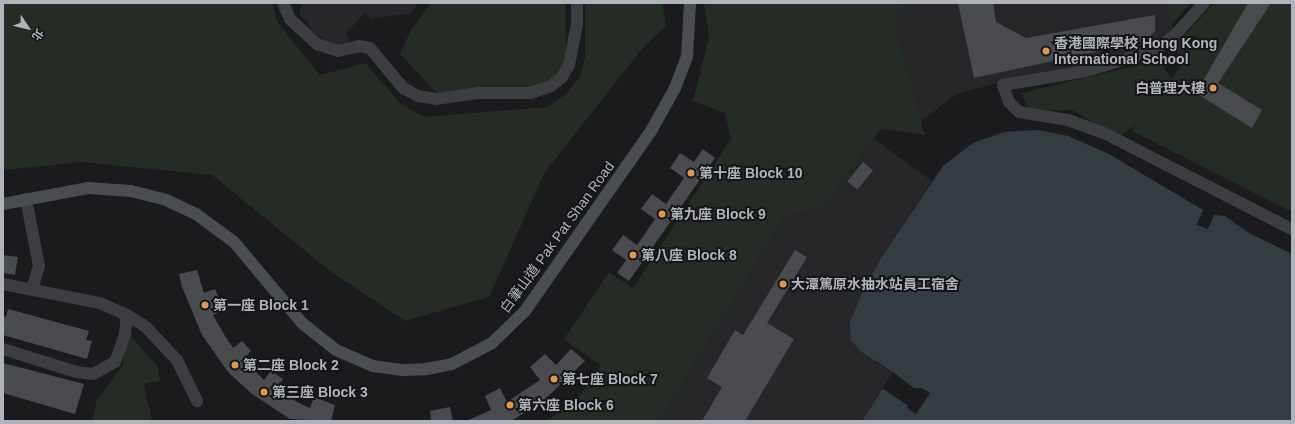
<!DOCTYPE html>
<meta charset="utf-8">
<style>
body{margin:0}
#map{position:relative;width:1295px;height:424px;overflow:hidden;background:#1b1b1d;font-family:Helvetica,"Noto Sans TC",sans-serif}
div>[style]{position:absolute}
[style*='--x']{left:calc(var(--x)*1px);top:calc(var(--y)*1px);width:calc(var(--w)*1px);rotate:calc(var(--a)*1deg)}
.built>*{inset:0;background:#27272a}
.green>*{inset:0;background:#252c25}
.water>*{inset:0;background:#343e42}
.pier>*{inset:0;background:#1b1b1d;transform-origin:0 0}
.building>*{inset:0;background:#4a4b4f;transform-origin:0 0}
.street>*{height:12px;margin:-6px;padding:0 6px;transform-origin:6px;border-radius:6px;background:#3c3e41}
.secondary>*{height:12px;margin:-6px;padding:0 6px;transform-origin:6px;border-radius:6px;background:#4a4d51}
.dots>*{width:11px;height:11px;translate:-50% -50%;box-sizing:border-box;border:2px solid #161618;border-radius:50%}
span{translate:-50% -50%;white-space:nowrap;text-align:center;line-height:1.15;-webkit-text-stroke:4px #161618;paint-order:stroke}
.poi-label{font-size:14px;color:#afb4bb;font-weight:700}
.left{translate:0 -50%;text-align:left}
.right{translate:-100% -50%;text-align:right}
.street-label{font-size:14px;color:#afb4bb}
.frame{position:absolute;inset:0;border:4px solid #afb4bb;pointer-events:none}
.north{position:absolute;left:8px;top:8px;width:40px;height:40px;-webkit-text-stroke:3px #161618;paint-order:stroke;rotate:125deg;font-size:11px;font-weight:700;line-height:16px;text-align:center;color:#afb4bb}
.north::after{content:'';display:block;margin:auto;width:14px;height:18px;background:#afb4bb;clip-path:polygon(50% 0,100% 100%,50% 72%,0 100%)}
</style>
<div id="map">
<div class="built">
<div style="clip-path:polygon(302px 3px,419px 3px,411px 13px,371px 19px,365px 13px,346px 33px,350px 42px,341px 45px,324px 40px,312px 32px,308px 23px,299px 15px)"></div>
<div style="clip-path:polygon(880px 3px,1169px 3px,1173px 32px,1157px 46px,1092px 64px,1023px 76px,957px 94px,916px 125px)"></div>
<div style="clip-path:polygon(874px 139px,932px 181px,881px 258px,875px 362px,902px 377px,882px 388px,862px 421px,660px 421px,786px 214px,816px 211px,829px 200px)"></div>
</div>
<div class="green">
<div style="clip-path:polygon(3px 3px,272px 3px,278px 23px,320px 75px,365px 63px,401px 104px,424px 117px,548px 107px,566px 94px,580px 76px,585px 58px,585px 3px,662px 3px,666px 26px,641px 50px,545px 172px,489px 297px,405px 321px,330px 271px,212px 175px,82px 162px,3px 170px)"></div>
<div style="clip-path:polygon(431px 3px,565px 3px,566px 55px,562px 67px,552px 80px,541px 88px,445px 97px,434px 90px,400px 54px,410px 32px)"></div>
<div style="clip-path:polygon(704px 3px,904px 3px,893px 23px,925px 135px,881px 129px,829px 200px,816px 211px,786px 214px,660px 421px,547px 421px,578px 398px,601px 366px,564px 339px,609px 272px,633px 288px,731px 139px,725px 113px,693px 101px,709px 36px)"></div>
<div style="clip-path:polygon(1168px 3px,1191px 3px,1170px 26px)"></div>
<div style="clip-path:polygon(1214px 3px,1292px 3px,1292px 212px,1132px 131px,1136px 125px,1118px 137px,1072px 110px,1029px 111px,1022px 93px,1159px 60px,1171px 78px,1186px 60px,1172px 49px)"></div>
<div style="clip-path:polygon(132px 337px,157px 366px,160px 381px,144px 384px,152px 421px,92px 421px,97px 400px,123px 365px,126px 340px)"></div>
</div>
<div class="water">
<div style="clip-path:polygon(1038px 130px,1068px 136px,1109px 154px,1203px 210px,1214px 215px,1225px 216px,1249px 233px,1292px 254px,1292px 421px,862px 421px,893px 372px,860px 351px,851px 340px,850px 322px,861px 296px,881px 258px,943px 166px,973px 143px,1004px 132px)"></div>
</div>
<div class="pier">
<div style="left:1204px;top:208px;width:12px;height:18px;rotate:24deg"></div>
<div style="clip-path:polygon(893px 372px,914px 388px,922px 388px,930px 393px,916px 414px,908px 409px,907px 405px,882px 388px)"></div>
</div>
<div class="building">
<div style="clip-path:polygon(958px 3px,993px 3px,996px 22px,1026px 38px,1155px 15px,1155px 31px,1146px 41px,974px 78px)"></div>
<div style="clip-path:polygon(1248px 3px,1271px 3px,1218px 83px,1262px 110px,1252px 128px,1196px 93px)"></div>
<div style="clip-path:polygon(703px 149px,715px 158px,629px 281px,617px 273px,626px 260px,612px 250px,623px 235px,637px 245px,655px 219px,641px 209px,652px 194px,666px 204px,677px 188px,684px 178px,670px 168px,680px 153px,694px 162px)"></div>
<div style="left:863px;top:162px;width:13px;height:25px;rotate:39deg"></div>
<div style="clip-path:polygon(795px 250px,807px 257px,767px 323px,794px 339px,745px 421px,702px 421px,722px 387px,707px 378px,735px 330px,743px 335px)"></div>
<div style="clip-path:polygon(3px 255px,18px 257px,15px 275px,3px 273px)"></div>
<div style="clip-path:polygon(197px 270px,204px 293px,215px 289px,224px 310px,213px 315px,225px 336px,233px 348px,242px 341px,251px 351px,243px 359px,264px 380px,271px 371px,283px 379px,276px 389px,299px 403px,310px 408px,314px 397px,335px 405px,331px 421px,290px 419px,252px 394px,228px 372px,202px 335px,182px 287px,179px 274px)"></div>
<div style="clip-path:polygon(8px 309px,89px 331px,86px 340px,92px 341px,87px 359px,3px 335px,3px 316px,6px 317px)"></div>
<div style="clip-path:polygon(571px 349px,585px 361px,543px 401px,511px 421px,466px 421px,491px 410px,485px 396px,500px 388px,507px 402px,540px 380px,530px 367px,545px 354px,556px 365px)"></div>
<div style="clip-path:polygon(3px 363px,84px 384px,75px 414px,3px 393px)"></div>
<div style="clip-path:polygon(450px 407px,453px 421px,431px 421px,430px 411px)"></div>
</div>
<div class="street">
<div style="--x:283;--y:3;--w:17;--a:66"></div>
<div style="--x:290;--y:19;--w:37;--a:43"></div>
<div style="--x:317;--y:44;--w:22;--a:18"></div>
<div style="--x:338;--y:51;--w:22;--a:-13"></div>
<div style="--x:359;--y:46;--w:11;--a:10"></div>
<div style="--x:370;--y:48;--w:52;--a:50.5"></div>
<div style="--x:403;--y:88;--w:17;--a:28"></div>
<div style="--x:418;--y:96;--w:18;--a:9"></div>
<div style="--x:436;--y:99;--w:42;--a:-8.1"></div>
<div style="--x:478;--y:93;--w:52;--a:0"></div>
<div style="--x:530;--y:93;--w:22;--a:-18"></div>
<div style="--x:551;--y:86;--w:14;--a:-39"></div>
<div style="--x:562;--y:77;--w:14;--a:-60"></div>
<div style="--x:569;--y:65;--w:42;--a:-79"></div>
<div style="--x:577;--y:24;--w:21;--a:-90"></div>
<div style="--x:1204;--y:3;--w:42;--a:132.1"></div>
<div style="--x:1176;--y:34;--w:26;--a:141"></div>
<div style="--x:1156;--y:50;--w:73;--a:163.3"></div>
<div style="--x:1086;--y:71;--w:84;--a:170.4"></div>
<div style="--x:1003;--y:85;--w:18;--a:71"></div>
<div style="--x:1009;--y:102;--w:14;--a:45"></div>
<div style="--x:1019;--y:112;--w:50;--a:9.3"></div>
<div style="--x:1068;--y:120;--w:38;--a:20"></div>
<div style="--x:1104;--y:133;--w:211;--a:27.1"></div>
<div style="--x:26;--y:199;--w:68;--a:79"></div>
<div style="--x:39;--y:266;--w:24;--a:107"></div>
<div style="--x:3;--y:284;--w:99;--a:11.1"></div>
<div style="--x:100;--y:303;--w:30;--a:24"></div>
<div style="--x:127;--y:315;--w:22;--a:32"></div>
<div style="--x:146;--y:327;--w:45;--a:46.8"></div>
<div style="--x:177;--y:360;--w:46;--a:64"></div>
<div style="--x:3;--y:349;--w:77;--a:17.3"></div>
<div style="--x:77;--y:372;--w:16;--a:7"></div>
<div style="--x:93;--y:374;--w:25;--a:-29"></div>
<div style="--x:115;--y:362;--w:30;--a:-70"></div>
<div style="--x:125;--y:334;--w:19;--a:-84"></div>
</div>
<div class="secondary">
<div style="--x:3;--y:204;--w:86;--a:-10.7"></div>
<div style="--x:88;--y:188;--w:43;--a:4"></div>
<div style="--x:131;--y:191;--w:36;--a:14"></div>
<div style="--x:166;--y:200;--w:33;--a:25"></div>
<div style="--x:196;--y:214;--w:47;--a:36.4"></div>
<div style="--x:234;--y:242;--w:106;--a:50"></div>
<div style="--x:302;--y:323;--w:43;--a:38.5"></div>
<div style="--x:336;--y:350;--w:40;--a:23.4"></div>
<div style="--x:373;--y:366;--w:30;--a:8"></div>
<div style="--x:403;--y:370;--w:23;--a:-2"></div>
<div style="--x:426;--y:369;--w:26;--a:-11"></div>
<div style="--x:452;--y:364;--w:45;--a:-27.7"></div>
<div style="--x:492;--y:343;--w:46;--a:-44.1"></div>
<div style="--x:525;--y:311;--w:220;--a:-55"></div>
<div style="--x:651;--y:131;--w:49;--a:-60.8"></div>
<div style="--x:675;--y:88;--w:33;--a:-69"></div>
<div style="--x:687;--y:57;--w:54;--a:-86.8"></div>
</div>
<div class="dots">
<div style="left:1046px;top:51px;background:#df9850"></div>
<div style="left:1213px;top:88px;background:#df9850"></div>
<div style="left:691px;top:173px;background:#df9850"></div>
<div style="left:662px;top:214px;background:#df9850"></div>
<div style="left:633px;top:255px;background:#df9850"></div>
<div style="left:783px;top:284px;background:#df9850"></div>
<div style="left:205px;top:305px;background:#df9850"></div>
<div style="left:235px;top:365px;background:#df9850"></div>
<div style="left:554px;top:379px;background:#df9850"></div>
<div style="left:264px;top:392px;background:#df9850"></div>
<div style="left:510px;top:405px;background:#df9850"></div>
</div>
<div class="poi-label">
<span class="left" style="left:1054px;top:51px">香港國際學校 Hong Kong<br>International School</span>
<span class="right" style="left:1205px;top:88px">白普理大樓</span>
<span class="left" style="left:699px;top:173px">第十座 Block 10</span>
<span class="left" style="left:670px;top:214px">第九座 Block 9</span>
<span class="left" style="left:641px;top:255px">第八座 Block 8</span>
<span class="left" style="left:791px;top:284px">大潭篤原水抽水站員工宿舍</span>
<span class="left" style="left:213px;top:305px">第一座 Block 1</span>
<span class="left" style="left:243px;top:365px">第二座 Block 2</span>
<span class="left" style="left:562px;top:379px">第七座 Block 7</span>
<span class="left" style="left:272px;top:392px">第三座 Block 3</span>
<span class="left" style="left:518px;top:405px">第六座 Block 6</span>
</div>
<div class="street-label">
<span style="left:557px;top:237px;rotate:-54deg">白筆山道 Pak Pat Shan Road</span>
</div>
<div class="frame"></div>
<div class="north">北</div>
</div>
